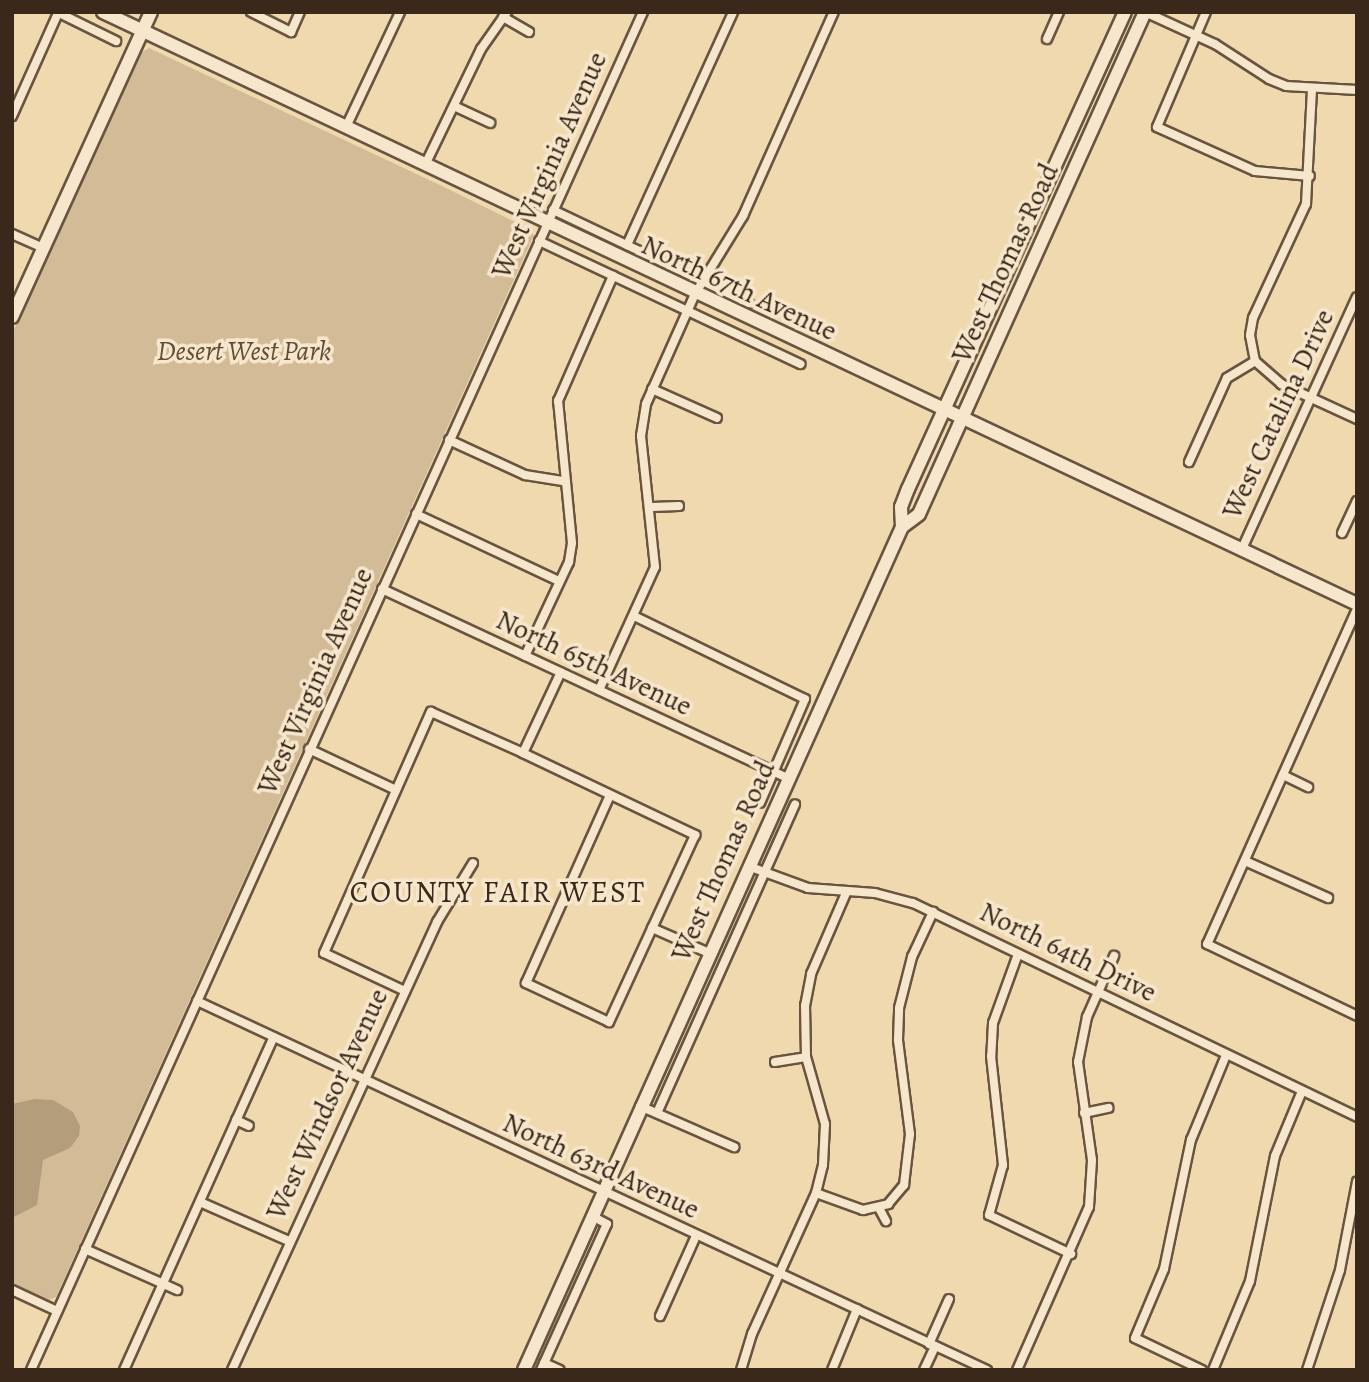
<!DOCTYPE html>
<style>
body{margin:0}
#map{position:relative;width:1369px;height:1382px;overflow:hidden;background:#f1d9af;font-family:Alegreya,serif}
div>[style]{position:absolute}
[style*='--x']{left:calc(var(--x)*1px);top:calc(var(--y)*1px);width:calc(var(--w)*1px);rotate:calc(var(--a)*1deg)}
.green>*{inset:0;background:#d2bb96}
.water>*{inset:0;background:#b39d7c}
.roads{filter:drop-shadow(2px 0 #68543f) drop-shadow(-2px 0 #68543f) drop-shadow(0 2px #68543f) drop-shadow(0 -2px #68543f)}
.street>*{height:8px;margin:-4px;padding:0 4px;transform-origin:4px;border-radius:4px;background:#f6e6cb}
.secondary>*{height:12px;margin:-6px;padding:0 6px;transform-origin:6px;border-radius:6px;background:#f6e6cb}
span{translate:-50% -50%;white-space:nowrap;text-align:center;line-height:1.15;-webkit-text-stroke:7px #f6e6cb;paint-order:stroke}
.street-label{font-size:28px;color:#3a281a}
.park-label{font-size:28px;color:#604d39;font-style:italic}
.neighbourhood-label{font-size:30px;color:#3a281a;letter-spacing:2px}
.frame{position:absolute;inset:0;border:14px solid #3a281a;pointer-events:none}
</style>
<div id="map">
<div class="green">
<div style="clip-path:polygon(149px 48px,442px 186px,529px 229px,534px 235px,56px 1297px,49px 1300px,12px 1283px,12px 334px,139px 54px)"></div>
</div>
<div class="water">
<div style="clip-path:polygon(35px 1099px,53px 1100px,73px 1112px,80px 1126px,79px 1136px,70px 1148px,43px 1160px,37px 1205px,12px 1218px,12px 1104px)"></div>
</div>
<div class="roads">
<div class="street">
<div style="--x:57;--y:12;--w:66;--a:26.2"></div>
<div style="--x:251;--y:12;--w:45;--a:26.6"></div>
<div style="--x:291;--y:32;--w:22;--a:-66"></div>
<div style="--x:1145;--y:12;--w:77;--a:24.6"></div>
<div style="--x:1215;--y:44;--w:64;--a:32.9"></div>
<div style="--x:1269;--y:79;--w:18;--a:22"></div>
<div style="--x:1286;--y:86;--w:71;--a:3.2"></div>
<div style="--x:1206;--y:12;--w:125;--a:113.1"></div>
<div style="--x:1157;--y:127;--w:107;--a:24.2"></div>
<div style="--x:1255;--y:171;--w:55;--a:5.2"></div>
<div style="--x:503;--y:17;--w:30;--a:30"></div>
<div style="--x:1047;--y:39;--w:30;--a:-66"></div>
<div style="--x:454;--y:106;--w:40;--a:25"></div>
<div style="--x:12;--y:116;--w:113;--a:-65.9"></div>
<div style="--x:346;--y:127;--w:127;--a:-64.8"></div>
<div style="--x:425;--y:165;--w:129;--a:-64.2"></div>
<div style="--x:481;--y:49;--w:45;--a:-54.9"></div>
<div style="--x:553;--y:210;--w:217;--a:25.4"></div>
<div style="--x:12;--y:234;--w:34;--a:24"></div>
<div style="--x:539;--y:241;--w:289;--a:25.2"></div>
<div style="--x:627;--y:245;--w:256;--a:-65.5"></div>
<div style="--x:1255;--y:361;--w:35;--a:41"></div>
<div style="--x:1281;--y:384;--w:84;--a:24.7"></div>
<div style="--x:652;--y:389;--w:71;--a:24"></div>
<div style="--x:449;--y:440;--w:84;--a:24.7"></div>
<div style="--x:525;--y:475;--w:38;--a:9"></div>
<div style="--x:1189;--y:462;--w:92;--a:-65.7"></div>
<div style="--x:1227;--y:378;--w:33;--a:-31"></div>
<div style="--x:1255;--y:361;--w:26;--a:-101"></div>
<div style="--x:1250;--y:335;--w:17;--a:-80"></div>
<div style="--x:1253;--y:318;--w:126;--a:-65.1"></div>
<div style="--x:1306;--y:204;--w:116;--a:-87"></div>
<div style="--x:652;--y:507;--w:27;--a:-2"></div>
<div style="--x:416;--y:514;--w:158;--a:25.1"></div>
<div style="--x:1342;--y:533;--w:35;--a:-65"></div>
<div style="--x:1241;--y:551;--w:279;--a:-65.5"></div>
<div style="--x:382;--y:589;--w:447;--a:25"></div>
<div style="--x:1357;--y:609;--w:367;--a:114.1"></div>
<div style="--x:1207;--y:944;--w:166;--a:25.6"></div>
<div style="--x:634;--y:616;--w:190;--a:25.9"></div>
<div style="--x:805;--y:699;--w:113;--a:113.4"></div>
<div style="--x:525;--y:656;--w:104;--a:-64.9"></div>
<div style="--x:569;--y:562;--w:19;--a:-81"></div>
<div style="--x:572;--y:543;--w:143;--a:-95.6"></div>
<div style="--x:558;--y:401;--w:137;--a:-66.3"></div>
<div style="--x:599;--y:690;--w:135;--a:-65.5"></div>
<div style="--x:655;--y:567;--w:132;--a:-96.1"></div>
<div style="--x:641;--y:436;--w:32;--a:-81"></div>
<div style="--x:646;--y:404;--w:120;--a:-66"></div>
<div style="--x:695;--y:294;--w:92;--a:-58.4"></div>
<div style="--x:743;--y:216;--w:223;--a:-66"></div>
<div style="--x:309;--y:749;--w:96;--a:25.2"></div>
<div style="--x:523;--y:753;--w:89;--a:-64.9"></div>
<div style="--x:1283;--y:775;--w:28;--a:26"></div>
<div style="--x:1245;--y:861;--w:91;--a:24"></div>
<div style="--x:748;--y:866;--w:64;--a:20.1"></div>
<div style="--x:808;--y:888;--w:67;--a:4.3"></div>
<div style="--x:875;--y:893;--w:39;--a:15"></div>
<div style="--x:913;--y:903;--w:493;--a:25.7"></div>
<div style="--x:652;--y:928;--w:62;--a:23.7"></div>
<div style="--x:1018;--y:954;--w:73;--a:109.9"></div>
<div style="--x:993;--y:1023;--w:33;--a:93"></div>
<div style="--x:991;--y:1056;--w:110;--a:83.7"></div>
<div style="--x:1003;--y:1165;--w:52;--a:105.6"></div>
<div style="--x:989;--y:1215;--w:91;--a:25.4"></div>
<div style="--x:405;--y:991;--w:89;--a:-154.9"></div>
<div style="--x:324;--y:953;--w:264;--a:-66.1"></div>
<div style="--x:431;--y:712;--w:101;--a:24"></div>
<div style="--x:523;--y:753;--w:191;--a:25.5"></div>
<div style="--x:695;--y:835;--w:206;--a:114.7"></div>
<div style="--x:609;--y:1022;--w:92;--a:-154.8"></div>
<div style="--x:526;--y:983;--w:206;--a:-65.9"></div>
<div style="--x:197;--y:1001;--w:872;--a:25.04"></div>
<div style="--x:775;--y:1062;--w:31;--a:-9"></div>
<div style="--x:640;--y:1106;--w:103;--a:23.6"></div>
<div style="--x:657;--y:1113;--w:338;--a:-65.9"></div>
<div style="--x:1084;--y:1113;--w:25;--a:-12"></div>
<div style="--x:236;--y:1120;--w:14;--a:25"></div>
<div style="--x:816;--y:1193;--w:50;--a:19.9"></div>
<div style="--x:863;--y:1210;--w:26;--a:-13"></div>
<div style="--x:888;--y:1204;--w:25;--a:-50"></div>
<div style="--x:904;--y:1185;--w:51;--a:-83.3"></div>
<div style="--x:910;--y:1134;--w:95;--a:-97.3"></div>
<div style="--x:898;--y:1040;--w:32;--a:-88"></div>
<div style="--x:899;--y:1008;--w:53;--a:-75.7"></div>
<div style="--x:912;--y:957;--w:50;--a:-65"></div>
<div style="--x:200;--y:1202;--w:97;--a:23.7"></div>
<div style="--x:879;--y:1208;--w:15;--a:62"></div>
<div style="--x:85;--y:1249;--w:101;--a:24"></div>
<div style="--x:12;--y:1290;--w:50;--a:25"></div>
<div style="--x:660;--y:1316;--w:88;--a:-65.8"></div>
<div style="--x:929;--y:1344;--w:49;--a:-66"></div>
<div style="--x:544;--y:1363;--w:17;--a:24"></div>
<div style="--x:31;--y:1370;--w:1490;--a:-65.74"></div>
<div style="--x:124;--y:1370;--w:365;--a:-65.8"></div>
<div style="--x:232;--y:1370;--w:493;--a:-65.4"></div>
<div style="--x:437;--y:922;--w:69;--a:-58.6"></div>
<div style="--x:541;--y:1370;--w:160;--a:-65.7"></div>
<div style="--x:607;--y:1224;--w:17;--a:-152"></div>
<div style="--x:741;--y:1370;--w:38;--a:-73"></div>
<div style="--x:752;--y:1334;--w:155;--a:-65.6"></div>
<div style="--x:816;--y:1193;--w:29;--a:-76"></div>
<div style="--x:823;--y:1165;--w:41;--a:-87.2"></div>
<div style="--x:825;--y:1124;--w:70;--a:-105.8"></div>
<div style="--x:806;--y:1057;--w:51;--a:-91.1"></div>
<div style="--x:805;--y:1006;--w:33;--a:-79"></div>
<div style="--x:811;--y:974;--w:90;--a:-66.6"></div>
<div style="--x:832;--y:1370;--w:66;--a:-67.7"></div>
<div style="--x:924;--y:1370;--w:26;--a:-65"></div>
<div style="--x:1017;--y:1370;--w:178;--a:-66.2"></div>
<div style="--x:1089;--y:1207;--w:47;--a:-86.3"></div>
<div style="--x:1092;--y:1160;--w:99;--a:-98.1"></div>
<div style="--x:1078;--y:1062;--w:46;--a:-78.7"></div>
<div style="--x:1087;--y:1017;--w:67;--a:-66.1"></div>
<div style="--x:1202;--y:1370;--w:74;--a:-154.5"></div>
<div style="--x:1135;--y:1338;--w:75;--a:-67.2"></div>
<div style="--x:1164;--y:1269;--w:132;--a:-78.2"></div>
<div style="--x:1191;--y:1140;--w:92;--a:-67.6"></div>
<div style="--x:1213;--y:1370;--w:96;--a:-67.4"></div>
<div style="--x:1250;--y:1281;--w:127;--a:-78.7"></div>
<div style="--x:1275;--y:1156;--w:70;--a:-67.4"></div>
<div style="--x:1307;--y:1370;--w:105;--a:-71.7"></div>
<div style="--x:1340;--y:1270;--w:90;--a:-79.1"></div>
</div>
<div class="secondary">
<div style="--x:103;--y:12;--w:1387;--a:25.27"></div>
<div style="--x:12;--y:317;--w:335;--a:-65.5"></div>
<div style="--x:902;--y:527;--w:21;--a:-37"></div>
<div style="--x:919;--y:514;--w:551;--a:-65.76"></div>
<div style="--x:524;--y:1370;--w:924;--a:-65.85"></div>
<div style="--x:902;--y:527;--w:20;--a:-93"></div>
<div style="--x:901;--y:507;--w:19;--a:-69"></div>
<div style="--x:908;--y:489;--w:524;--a:-65.54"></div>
</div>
</div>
<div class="street-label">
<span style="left:549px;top:165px;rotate:-66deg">West Virginia Avenue</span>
<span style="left:1005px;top:263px;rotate:-65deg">West Thomas Road</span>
<span style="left:739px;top:288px;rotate:25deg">North 67th Avenue</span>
<span style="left:1278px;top:414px;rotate:-65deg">West Catalina Drive</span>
<span style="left:594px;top:663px;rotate:25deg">North 65th Avenue</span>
<span style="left:315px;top:681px;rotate:-66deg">West Virginia Avenue</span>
<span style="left:723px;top:861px;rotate:-66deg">West Thomas Road</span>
<span style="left:1068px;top:952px;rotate:26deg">North 64th Drive</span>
<span style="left:327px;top:1104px;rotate:-65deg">West Windsor Avenue</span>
<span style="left:601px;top:1166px;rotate:25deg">North 63rd Avenue</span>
</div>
<div class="park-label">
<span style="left:244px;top:351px">Desert West Park</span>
</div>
<div class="neighbourhood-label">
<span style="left:498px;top:892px">COUNTY FAIR WEST</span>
</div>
<div class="frame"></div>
</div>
